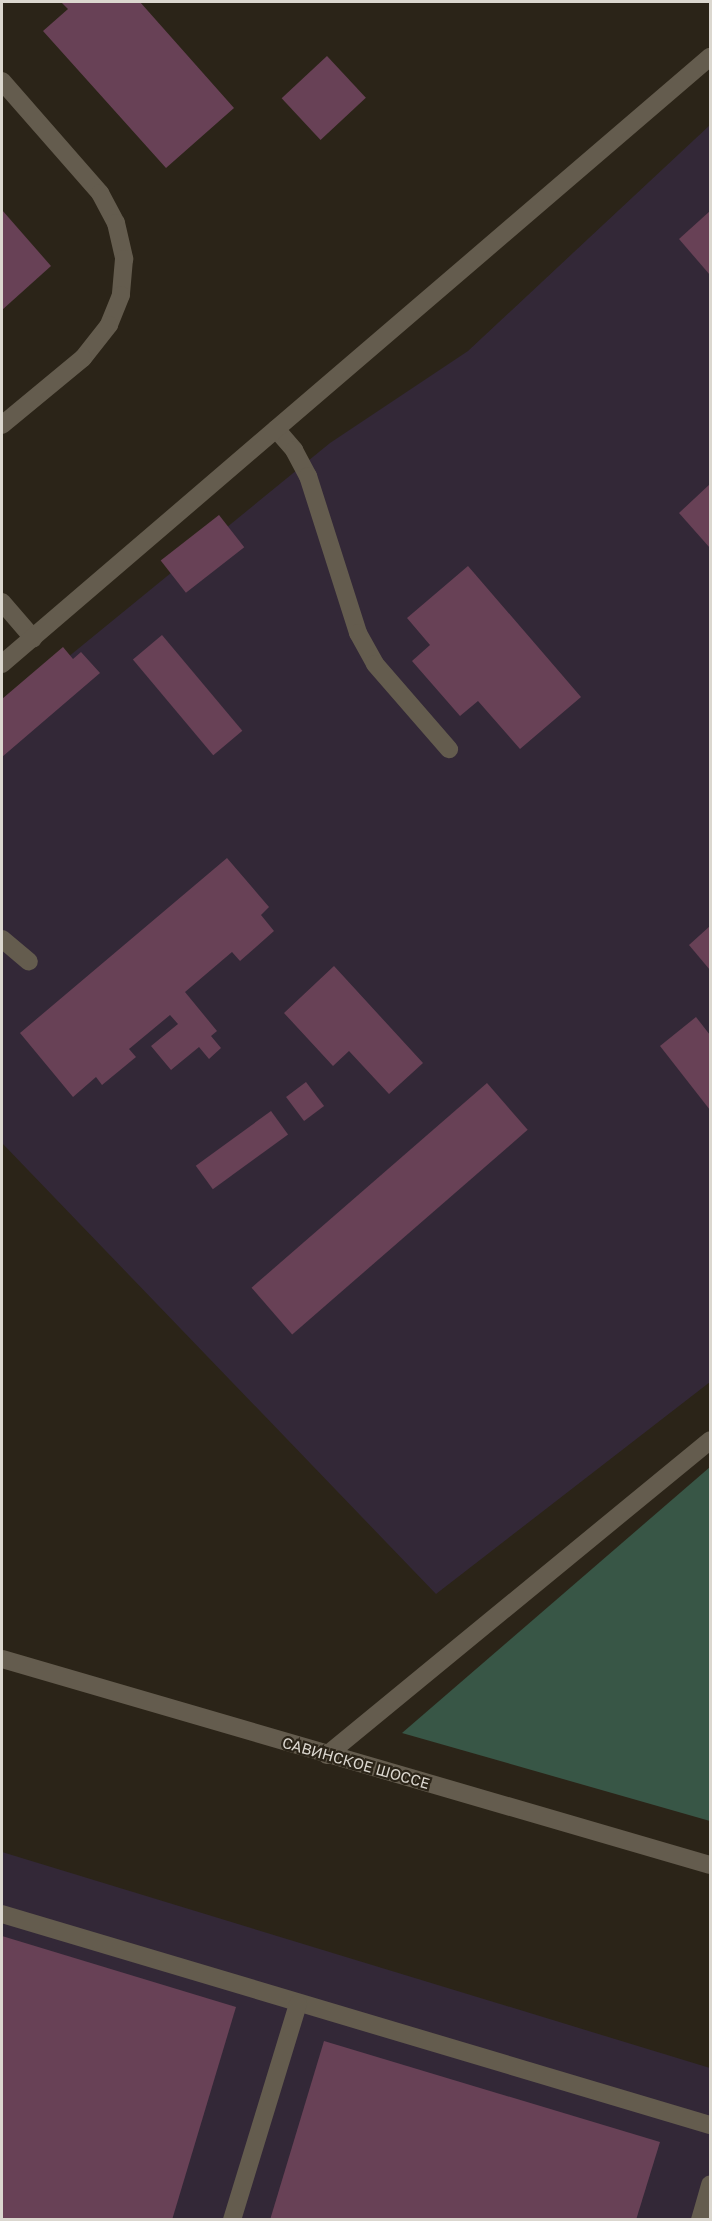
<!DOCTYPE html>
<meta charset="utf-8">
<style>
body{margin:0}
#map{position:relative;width:712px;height:2221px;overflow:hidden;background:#2b2418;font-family:"Golos Text",sans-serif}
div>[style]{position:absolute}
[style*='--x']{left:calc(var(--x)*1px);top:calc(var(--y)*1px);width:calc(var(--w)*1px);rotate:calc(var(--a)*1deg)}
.industrial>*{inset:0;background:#332837}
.green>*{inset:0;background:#385646}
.building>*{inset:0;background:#684156;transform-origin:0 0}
.minor>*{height:18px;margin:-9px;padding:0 9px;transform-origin:9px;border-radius:9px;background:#645c4e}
span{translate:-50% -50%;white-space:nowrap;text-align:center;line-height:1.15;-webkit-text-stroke:4.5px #2b2418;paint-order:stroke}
.street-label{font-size:15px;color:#dbd7cf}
.frame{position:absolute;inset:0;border:3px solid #dbd7cf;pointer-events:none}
</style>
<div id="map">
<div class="industrial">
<div style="clip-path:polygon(710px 125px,710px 1382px,436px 1594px,2px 1143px,2px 711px,330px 443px,468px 351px)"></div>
<div style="clip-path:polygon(2px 1852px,710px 2068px,710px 2219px,2px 2219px)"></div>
</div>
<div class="green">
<div style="clip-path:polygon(710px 1467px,710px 1821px,402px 1733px)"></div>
</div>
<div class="building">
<div style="clip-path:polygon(61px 2px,140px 2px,234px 108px,166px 168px,43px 31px,68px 9px)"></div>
<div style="left:327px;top:56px;width:57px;height:62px;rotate:47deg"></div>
<div style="clip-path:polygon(2px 210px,51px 266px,2px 310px)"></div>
<div style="clip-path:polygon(710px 211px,710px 275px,679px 239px)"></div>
<div style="clip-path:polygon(710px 484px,710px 548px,679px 513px)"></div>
<div style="left:219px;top:515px;width:41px;height:74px;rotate:52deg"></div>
<div style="clip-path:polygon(468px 566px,581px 697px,520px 749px,478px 701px,460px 716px,412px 661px,430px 645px,407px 618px)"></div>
<div style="left:162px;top:635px;width:125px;height:38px;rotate:50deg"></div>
<div style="clip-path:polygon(63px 647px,73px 659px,81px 652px,100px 673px,2px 757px,2px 699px)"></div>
<div style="clip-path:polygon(227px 858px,269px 907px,261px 915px,274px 931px,240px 961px,232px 952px,185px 992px,217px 1031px,211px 1036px,221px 1048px,209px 1059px,199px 1047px,171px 1070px,151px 1046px,178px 1024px,170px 1015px,129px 1049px,136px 1057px,102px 1085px,96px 1077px,73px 1097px,20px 1033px)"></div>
<div style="clip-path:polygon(710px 926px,710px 970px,689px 945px)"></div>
<div style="clip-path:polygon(334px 966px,423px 1063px,389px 1094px,349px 1051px,333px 1066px,284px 1013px)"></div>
<div style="clip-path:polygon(696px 1017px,710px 1035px,710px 1110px,660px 1046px)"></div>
<div style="left:306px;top:1082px;width:30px;height:25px;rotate:53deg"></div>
<div style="left:487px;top:1083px;width:62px;height:312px;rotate:49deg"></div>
<div style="left:271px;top:1111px;width:29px;height:93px;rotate:54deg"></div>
<div style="clip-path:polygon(2px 1936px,236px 2007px,172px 2220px,2px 2220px)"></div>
<div style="clip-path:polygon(324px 2041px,660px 2142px,636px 2220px,270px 2220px)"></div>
</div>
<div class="minor">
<div style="--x:2;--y:81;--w:149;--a:48.8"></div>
<div style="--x:100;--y:193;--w:34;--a:62"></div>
<div style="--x:116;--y:223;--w:37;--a:77"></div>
<div style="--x:124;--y:259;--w:36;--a:95"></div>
<div style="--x:121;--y:295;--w:32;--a:112"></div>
<div style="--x:109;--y:325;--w:42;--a:128.2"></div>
<div style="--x:83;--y:358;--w:105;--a:140.4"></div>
<div style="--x:276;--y:429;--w:28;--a:49"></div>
<div style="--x:294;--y:450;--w:30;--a:62"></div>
<div style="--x:308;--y:476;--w:165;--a:72.3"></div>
<div style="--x:358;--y:633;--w:35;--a:61"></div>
<div style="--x:375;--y:664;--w:113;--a:49"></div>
<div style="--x:2;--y:602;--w:48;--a:49.3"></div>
<div style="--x:2;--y:664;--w:933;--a:-40.61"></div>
<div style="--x:2;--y:939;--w:35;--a:40"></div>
<div style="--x:2;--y:1659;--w:737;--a:16.22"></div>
<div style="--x:327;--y:1755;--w:496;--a:-39.4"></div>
<div style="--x:2;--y:1914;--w:739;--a:16.6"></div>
<div style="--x:232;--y:2220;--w:226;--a:-73"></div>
<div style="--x:700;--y:2220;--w:37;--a:-74"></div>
</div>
<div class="street-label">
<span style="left:356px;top:1763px;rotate:16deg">САВИНСКОЕ ШОССЕ</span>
</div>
<div class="frame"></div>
</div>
